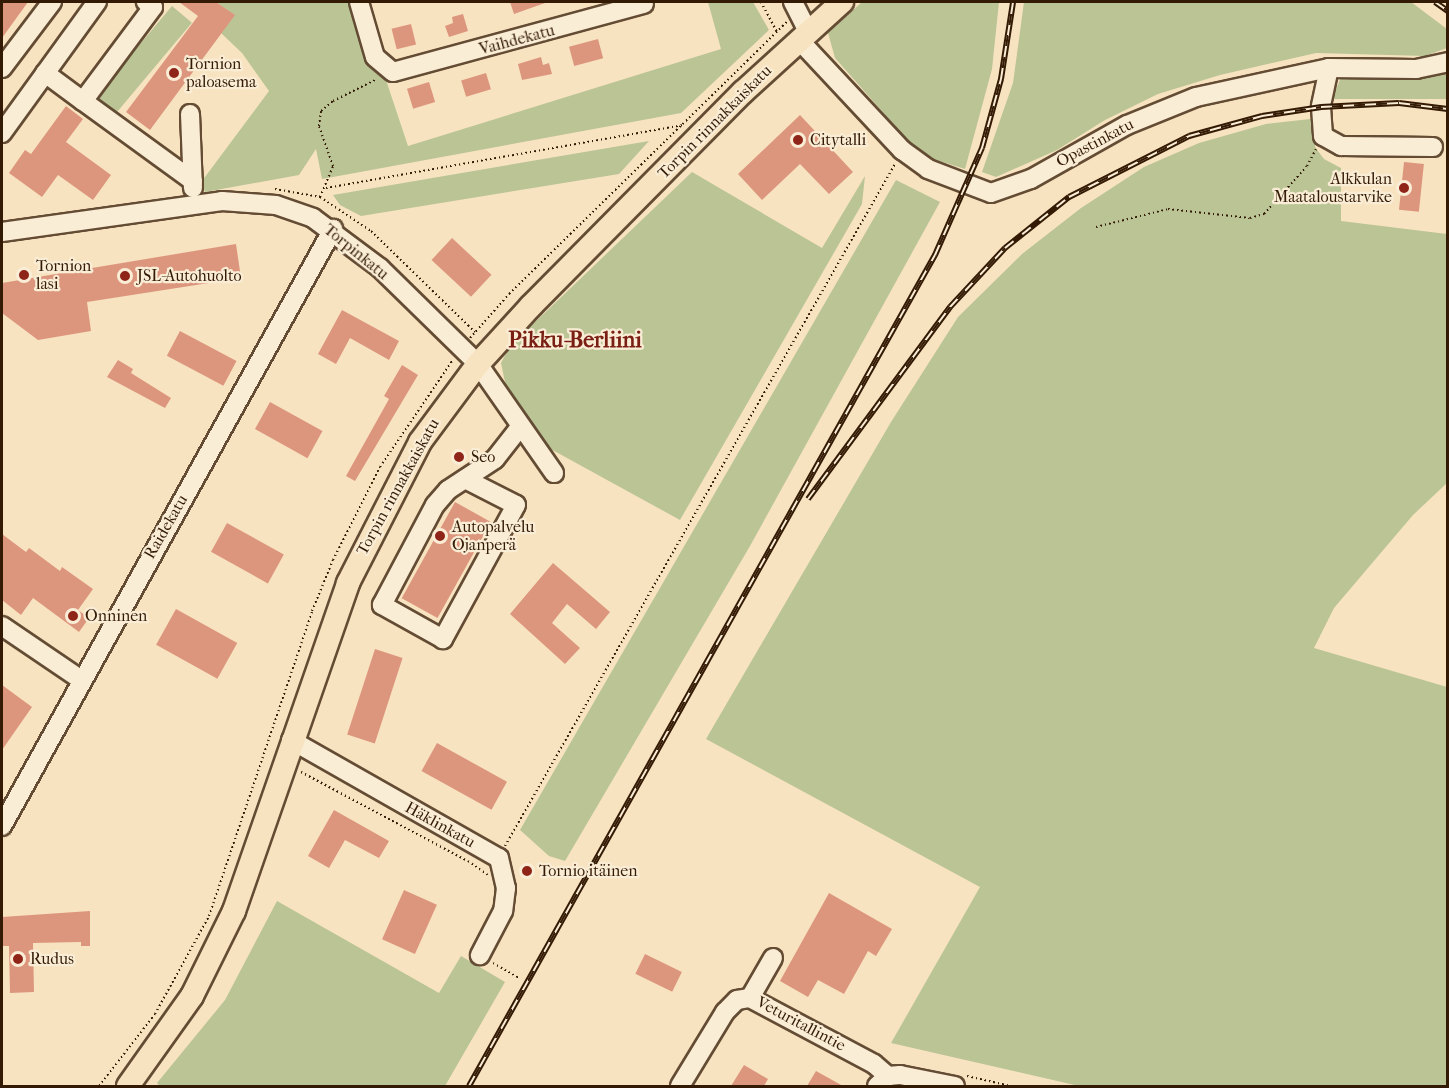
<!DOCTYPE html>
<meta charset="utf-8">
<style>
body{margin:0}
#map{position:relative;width:1449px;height:1088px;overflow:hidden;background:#f8e3c0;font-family:"IM FELL French Canon",serif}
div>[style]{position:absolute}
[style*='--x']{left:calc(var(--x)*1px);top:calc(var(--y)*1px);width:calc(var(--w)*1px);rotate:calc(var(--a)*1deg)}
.green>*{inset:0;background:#bac495;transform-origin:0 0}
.building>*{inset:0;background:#dd967e;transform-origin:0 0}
.path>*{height:2px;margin-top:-1px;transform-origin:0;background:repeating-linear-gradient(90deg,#331a05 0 1.5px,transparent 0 4.5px)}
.roads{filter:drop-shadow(2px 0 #644c34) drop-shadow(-2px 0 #644c34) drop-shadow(0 2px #644c34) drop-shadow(0 -2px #644c34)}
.minor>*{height:18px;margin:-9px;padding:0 9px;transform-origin:9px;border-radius:9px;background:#faedd6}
.major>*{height:22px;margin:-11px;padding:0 11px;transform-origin:11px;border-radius:11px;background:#f8e3c0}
.rail>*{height:6px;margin-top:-3px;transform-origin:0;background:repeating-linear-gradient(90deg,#faedd6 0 11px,#331a05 0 22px);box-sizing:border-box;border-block:2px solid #331a05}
.dots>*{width:16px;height:16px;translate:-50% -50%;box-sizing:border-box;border:3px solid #faedd6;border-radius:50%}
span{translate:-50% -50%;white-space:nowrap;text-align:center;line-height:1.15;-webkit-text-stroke:4.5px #faedd6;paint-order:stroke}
.street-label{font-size:16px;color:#331a05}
.poi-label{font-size:16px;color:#331a05}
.left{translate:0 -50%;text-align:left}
.right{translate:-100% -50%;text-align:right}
.district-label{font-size:22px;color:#7a1f14;font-weight:700}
.frame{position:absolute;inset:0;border:3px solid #331a05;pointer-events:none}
</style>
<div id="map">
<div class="green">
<div style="clip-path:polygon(216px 2px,349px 2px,369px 59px,383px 71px,408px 146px,721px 49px,708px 2px,753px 2px,769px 30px,681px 113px,322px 179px,316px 149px,299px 175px,205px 192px,202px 181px,269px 91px,242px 53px,221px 33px,234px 15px)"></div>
<div style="clip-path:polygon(862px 2px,999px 2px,992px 69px,965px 169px,936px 160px,910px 143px,835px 58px,828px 33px)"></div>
<div style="clip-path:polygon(1024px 2px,1411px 2px,1447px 29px,1447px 48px,1425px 56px,1316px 53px,1220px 75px,1158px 94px,1105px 120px,1057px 150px,996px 177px,982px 172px,1013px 83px)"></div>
<div style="left:172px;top:6px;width:26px;height:124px;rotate:40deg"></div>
<div style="clip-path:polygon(1447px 71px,1447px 99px,1332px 99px,1341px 77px,1433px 76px)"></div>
<div style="clip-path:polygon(1319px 118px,1315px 147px,1324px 159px,1341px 168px,1341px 221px,1447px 234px,1447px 483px,1413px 515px,1334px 608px,1314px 648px,1447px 687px,1447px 1086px,1079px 1086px,891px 1043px,980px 887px,706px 739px,891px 422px,958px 317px,1022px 254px,1081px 208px,1144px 167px,1199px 143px,1266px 124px)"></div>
<div style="clip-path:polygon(649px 141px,619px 174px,361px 216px,340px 205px,333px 195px)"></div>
<div style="clip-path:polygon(692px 172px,822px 248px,865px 176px,862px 204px,680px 520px,547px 447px,506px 387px,501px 363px,510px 346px)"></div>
<div style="clip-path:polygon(896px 180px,940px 202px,750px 546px,565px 861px,549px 856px,520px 830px)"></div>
<div style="clip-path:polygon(277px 901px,439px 993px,461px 956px,505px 982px,445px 1086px,160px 1086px,157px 1083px,225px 1000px)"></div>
</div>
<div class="building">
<div style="clip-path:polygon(2px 2px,28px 2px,2px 38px)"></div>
<div style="clip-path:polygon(179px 2px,216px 2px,235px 15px,150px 130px,126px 112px,198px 16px)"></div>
<div style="clip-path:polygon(510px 2px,544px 2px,545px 3px,514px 14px)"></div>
<div style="clip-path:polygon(463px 14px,468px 31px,449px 37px,445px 26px,453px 23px,452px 17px)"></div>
<div style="left:411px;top:24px;width:21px;height:20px;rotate:76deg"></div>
<div style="left:598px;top:39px;width:20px;height:30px;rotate:75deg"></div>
<div style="clip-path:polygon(541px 57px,543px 65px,549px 63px,552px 74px,522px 80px,518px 64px)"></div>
<div style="left:486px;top:73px;width:17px;height:26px;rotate:73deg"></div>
<div style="left:429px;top:82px;width:21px;height:23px;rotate:73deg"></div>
<div style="clip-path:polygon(66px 106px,83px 119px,66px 142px,111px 175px,93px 200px,58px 175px,42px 197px,9px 173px,25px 150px,31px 154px)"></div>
<div style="clip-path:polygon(800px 115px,853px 172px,829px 194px,800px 164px,762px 200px,738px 174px)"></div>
<div style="left:1404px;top:162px;width:20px;height:48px;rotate:6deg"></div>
<div style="left:452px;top:238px;width:54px;height:30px;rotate:43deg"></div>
<div style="clip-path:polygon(236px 244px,241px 278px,87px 302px,91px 331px,38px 340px,2px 313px,2px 283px)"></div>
<div style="clip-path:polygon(342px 310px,399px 341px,389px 360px,350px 338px,336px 364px,318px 354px)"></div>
<div style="left:180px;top:331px;width:64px;height:28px;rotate:28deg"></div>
<div style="clip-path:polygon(118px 360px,133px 369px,131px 373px,171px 398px,165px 408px,107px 377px)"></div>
<div style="clip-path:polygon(402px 365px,418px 375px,355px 481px,346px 476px,389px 399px,384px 396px)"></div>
<div style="left:270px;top:402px;width:60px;height:31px;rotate:29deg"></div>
<div style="left:455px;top:502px;width:41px;height:110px;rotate:29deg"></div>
<div style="left:227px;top:523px;width:65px;height:33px;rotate:29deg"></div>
<div style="clip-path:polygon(2px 534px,26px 552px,29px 548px,60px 571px,62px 567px,93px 589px,78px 610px,89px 618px,79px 632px,33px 598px,21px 615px,2px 600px)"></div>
<div style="clip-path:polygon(553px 563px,610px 612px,596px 629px,567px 604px,552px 623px,580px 648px,565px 664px,510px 614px)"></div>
<div style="left:176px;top:609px;width:70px;height:41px;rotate:29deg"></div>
<div style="left:375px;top:649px;width:29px;height:90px;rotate:18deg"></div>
<div style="clip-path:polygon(2px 685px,32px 707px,2px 750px)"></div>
<div style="left:437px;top:743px;width:80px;height:32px;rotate:29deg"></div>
<div style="clip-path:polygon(334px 810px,389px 841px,379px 858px,345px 840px,329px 868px,308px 856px)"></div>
<div style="left:404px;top:890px;width:36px;height:54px;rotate:24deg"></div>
<div style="clip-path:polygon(829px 893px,892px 929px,876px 956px,868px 951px,844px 994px,818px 980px,808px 997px,780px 981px)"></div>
<div style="clip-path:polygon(90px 911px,90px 946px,81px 946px,81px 942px,33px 943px,34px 992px,10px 993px,9px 946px,2px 946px,2px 917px)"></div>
<div style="left:645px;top:954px;width:41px;height:22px;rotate:26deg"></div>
<div style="clip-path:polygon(744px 1065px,768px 1079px,764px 1086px,731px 1086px)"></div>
<div style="clip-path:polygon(816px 1071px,843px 1086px,807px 1086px)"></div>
</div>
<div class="path">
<div style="--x:761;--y:2;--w:34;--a:62"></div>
<div style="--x:326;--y:188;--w:363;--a:-10"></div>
<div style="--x:275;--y:189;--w:46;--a:10.1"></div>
<div style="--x:320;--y:197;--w:61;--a:33.7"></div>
<div style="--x:371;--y:231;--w:145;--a:44.2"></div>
<div style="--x:320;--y:197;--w:34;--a:-67"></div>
<div style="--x:333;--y:166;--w:42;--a:-109.3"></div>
<div style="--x:319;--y:126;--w:15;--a:-82"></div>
<div style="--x:321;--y:111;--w:16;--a:-40"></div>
<div style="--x:333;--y:101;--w:49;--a:-26.6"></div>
<div style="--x:1096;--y:227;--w:74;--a:-14"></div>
<div style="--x:1168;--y:209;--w:82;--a:6.3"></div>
<div style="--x:1250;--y:218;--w:15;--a:-16"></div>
<div style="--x:1264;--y:214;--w:64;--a:-48.1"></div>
<div style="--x:1307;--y:166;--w:19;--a:-62"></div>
<div style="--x:470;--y:338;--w:59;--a:-48.4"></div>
<div style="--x:509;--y:294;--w:389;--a:-44.4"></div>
<div style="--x:301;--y:772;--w:189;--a:28.1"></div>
<div style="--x:468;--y:861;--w:24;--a:35"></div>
<div style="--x:505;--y:846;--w:786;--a:-60.24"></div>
<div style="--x:493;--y:963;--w:30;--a:30"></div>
<div style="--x:967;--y:1076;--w:45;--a:12.8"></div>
<div style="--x:99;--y:1086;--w:91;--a:-52.1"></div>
<div style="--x:155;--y:1014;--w:112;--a:-61.1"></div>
<div style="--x:209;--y:916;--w:322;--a:-71.3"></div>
<div style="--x:312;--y:611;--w:55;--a:-67.6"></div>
<div style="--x:333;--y:560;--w:104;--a:-63.2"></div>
<div style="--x:380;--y:467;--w:128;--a:-55.8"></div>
</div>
<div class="roads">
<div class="minor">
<div style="--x:359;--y:2;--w:57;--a:73.8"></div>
<div style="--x:375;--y:57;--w:23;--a:40"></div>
<div style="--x:393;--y:72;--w:260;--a:-15.2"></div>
<div style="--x:793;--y:2;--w:33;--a:63"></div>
<div style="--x:799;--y:40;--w:151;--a:46.9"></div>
<div style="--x:902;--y:150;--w:32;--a:36"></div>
<div style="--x:928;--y:169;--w:67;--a:20.9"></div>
<div style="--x:991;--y:193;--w:42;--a:-19.3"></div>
<div style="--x:1031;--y:179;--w:110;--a:-29.4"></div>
<div style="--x:1127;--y:125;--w:74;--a:-22.1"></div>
<div style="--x:1196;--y:97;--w:136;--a:-12.3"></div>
<div style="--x:1329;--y:68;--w:87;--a:0.7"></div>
<div style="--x:1416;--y:69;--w:33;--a:-12"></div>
<div style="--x:2;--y:68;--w:83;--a:-52.9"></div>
<div style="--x:1329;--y:68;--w:40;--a:102"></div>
<div style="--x:1321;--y:107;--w:29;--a:86"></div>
<div style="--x:1323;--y:136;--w:21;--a:29"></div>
<div style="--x:1341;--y:146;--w:92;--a:0.6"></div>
<div style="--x:45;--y:73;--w:47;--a:36.4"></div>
<div style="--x:83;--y:101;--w:117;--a:-53.3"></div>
<div style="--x:153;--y:7;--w:9;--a:-144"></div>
<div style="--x:83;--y:101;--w:136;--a:36"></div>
<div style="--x:190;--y:114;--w:74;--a:87.7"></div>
<div style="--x:2;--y:133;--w:162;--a:-54.1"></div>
<div style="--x:2;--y:232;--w:222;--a:-8"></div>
<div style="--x:222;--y:201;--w:54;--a:4.2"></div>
<div style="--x:276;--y:205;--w:39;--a:19"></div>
<div style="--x:313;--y:218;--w:84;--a:36.7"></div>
<div style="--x:380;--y:268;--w:137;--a:44.4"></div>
<div style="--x:478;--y:364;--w:133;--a:55.1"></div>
<div style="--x:465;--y:479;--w:57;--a:27"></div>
<div style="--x:516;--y:505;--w:153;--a:118.6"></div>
<div style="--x:443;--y:639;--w:70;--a:-150.9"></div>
<div style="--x:382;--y:605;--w:113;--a:-62.1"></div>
<div style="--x:435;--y:505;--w:20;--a:-49"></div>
<div style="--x:448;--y:490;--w:56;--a:-33.4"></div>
<div style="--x:495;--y:459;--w:41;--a:-52"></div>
<div style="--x:2;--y:626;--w:94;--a:34.2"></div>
<div style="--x:291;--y:740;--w:239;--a:29.6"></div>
<div style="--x:499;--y:858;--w:31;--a:77"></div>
<div style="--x:506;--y:888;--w:23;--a:97"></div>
<div style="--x:503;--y:911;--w:50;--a:117.6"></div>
<div style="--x:2;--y:826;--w:683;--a:-60.99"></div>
<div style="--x:750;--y:998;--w:46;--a:-60.1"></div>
<div style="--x:680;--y:1086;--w:87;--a:-58.7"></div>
<div style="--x:725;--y:1012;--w:17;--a:-45"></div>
<div style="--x:737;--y:1000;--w:13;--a:-9"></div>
<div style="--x:750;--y:998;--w:140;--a:28"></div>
<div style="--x:874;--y:1064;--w:18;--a:41"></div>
<div style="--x:877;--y:1086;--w:15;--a:-42"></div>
<div style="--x:888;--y:1076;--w:12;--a:-5"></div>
<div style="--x:900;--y:1075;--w:56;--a:11.3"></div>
</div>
<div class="major">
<div style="--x:128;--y:1086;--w:110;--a:-54.6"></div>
<div style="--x:192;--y:996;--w:95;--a:-63.7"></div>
<div style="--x:234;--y:911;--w:347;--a:-70.8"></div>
<div style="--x:348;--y:583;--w:158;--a:-62.9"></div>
<div style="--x:420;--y:442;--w:97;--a:-53.4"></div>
<div style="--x:478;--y:364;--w:79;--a:-47.6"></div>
<div style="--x:531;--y:306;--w:301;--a:-45.3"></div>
<div style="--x:743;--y:92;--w:134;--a:-42.3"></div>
</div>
</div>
<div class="rail">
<div style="--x:1435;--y:2;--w:16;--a:35"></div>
<div style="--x:808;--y:499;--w:239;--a:-53.5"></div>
<div style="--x:950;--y:307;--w:81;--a:-47"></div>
<div style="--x:1005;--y:248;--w:82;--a:-38.6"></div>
<div style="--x:1069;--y:197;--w:135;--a:-26.9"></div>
<div style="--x:1189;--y:136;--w:76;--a:-15.3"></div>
<div style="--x:1262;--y:116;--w:60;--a:-8.7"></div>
<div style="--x:1321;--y:107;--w:78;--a:-2.9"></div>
<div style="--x:1399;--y:103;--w:49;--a:7"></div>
<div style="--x:469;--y:1086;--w:953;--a:-60.72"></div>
<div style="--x:935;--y:255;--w:117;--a:-66.3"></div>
<div style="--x:982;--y:148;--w:72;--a:-74.6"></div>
<div style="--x:1001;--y:79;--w:78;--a:-81.1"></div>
</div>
<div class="dots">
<div style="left:174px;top:73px;background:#8f2418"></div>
<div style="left:798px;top:140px;background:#8f2418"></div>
<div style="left:1404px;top:188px;background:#8f2418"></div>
<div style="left:24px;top:275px;background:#8f2418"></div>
<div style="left:125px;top:276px;background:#8f2418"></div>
<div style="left:459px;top:457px;background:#8f2418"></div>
<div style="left:440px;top:536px;background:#8f2418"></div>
<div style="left:73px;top:616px;background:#8f2418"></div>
<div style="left:527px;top:871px;background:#8f2418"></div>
<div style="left:18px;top:959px;background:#8f2418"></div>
</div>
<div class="street-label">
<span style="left:517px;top:40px;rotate:-15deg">Vaihdekatu</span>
<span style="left:715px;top:122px;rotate:-45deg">Torpin rinnakkaiskatu</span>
<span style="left:1095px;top:143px;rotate:-28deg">Opastinkatu</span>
<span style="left:356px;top:252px;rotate:39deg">Torpinkatu</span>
<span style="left:398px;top:487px;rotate:-61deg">Torpin rinnakkaiskatu</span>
<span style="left:166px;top:527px;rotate:-60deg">Raidekatu</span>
<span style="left:440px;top:825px;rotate:29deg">Häklinkatu</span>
<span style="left:801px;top:1024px;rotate:28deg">Veturitallintie</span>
</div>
<div class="poi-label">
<span class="left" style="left:186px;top:73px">Tornion<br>paloasema</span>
<span class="left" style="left:810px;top:140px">Citytalli</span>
<span class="right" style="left:1392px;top:188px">Alkkulan<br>Maataloustarvike</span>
<span class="left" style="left:36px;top:275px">Tornion<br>lasi</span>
<span class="left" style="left:137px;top:276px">JSL-Autohuolto</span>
<span class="left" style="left:471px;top:457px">Seo</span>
<span class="left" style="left:452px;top:536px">Autopalvelu<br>Ojanperä</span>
<span class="left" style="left:85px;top:616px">Onninen</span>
<span class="left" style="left:539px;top:871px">Tornio itäinen</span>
<span class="left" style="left:30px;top:959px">Rudus</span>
</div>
<div class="district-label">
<span style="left:575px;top:341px">Pikku-Berliini</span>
</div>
<div class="frame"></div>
</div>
